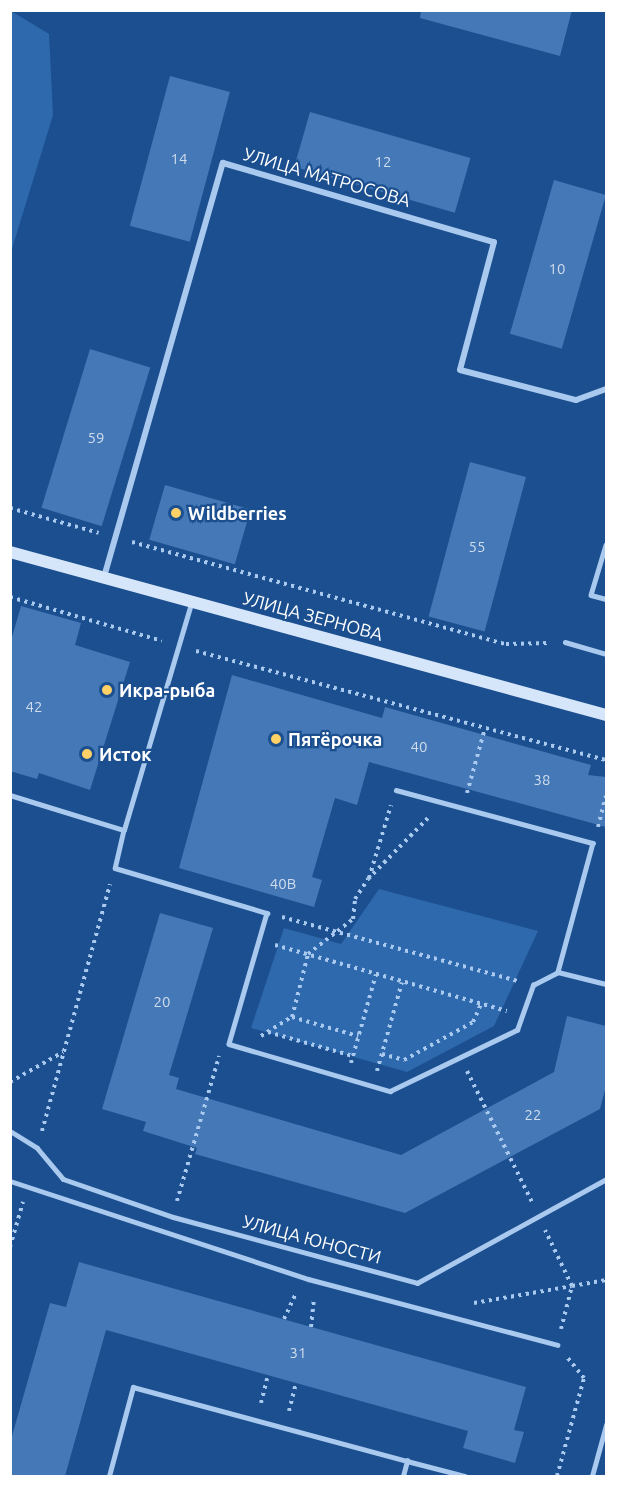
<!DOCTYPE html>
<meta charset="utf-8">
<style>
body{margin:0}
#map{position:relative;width:617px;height:1487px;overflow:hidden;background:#1b4f8f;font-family:Ubuntu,sans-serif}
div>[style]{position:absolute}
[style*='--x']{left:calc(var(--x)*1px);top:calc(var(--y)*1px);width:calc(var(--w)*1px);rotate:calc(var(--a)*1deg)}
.green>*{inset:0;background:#2e69ad}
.building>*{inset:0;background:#4478b7;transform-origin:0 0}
.path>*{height:4px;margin-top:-2px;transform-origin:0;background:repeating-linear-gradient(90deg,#a9c9ee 0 3px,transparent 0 7.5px)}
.service>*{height:4.5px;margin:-2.25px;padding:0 2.25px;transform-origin:2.25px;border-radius:2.25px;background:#a9c9ee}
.pedestrian>*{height:5px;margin:-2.5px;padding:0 2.5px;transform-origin:2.5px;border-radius:2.5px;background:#a9c9ee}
.minor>*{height:6px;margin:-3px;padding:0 3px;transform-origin:3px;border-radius:3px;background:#a9c9ee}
.secondary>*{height:12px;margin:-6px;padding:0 6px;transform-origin:6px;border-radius:6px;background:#d6e6fa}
.dots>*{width:16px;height:16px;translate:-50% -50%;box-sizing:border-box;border:3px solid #1b4f8f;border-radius:50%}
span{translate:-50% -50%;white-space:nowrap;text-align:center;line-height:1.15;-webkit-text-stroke:4.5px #1b4f8f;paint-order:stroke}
.number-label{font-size:15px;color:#d0dded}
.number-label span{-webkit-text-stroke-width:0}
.street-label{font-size:18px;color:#fff}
.poi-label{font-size:18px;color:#fff;font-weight:700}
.left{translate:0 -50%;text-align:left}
.frame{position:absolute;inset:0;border:12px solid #fff;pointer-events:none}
</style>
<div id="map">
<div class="green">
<div style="clip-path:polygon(11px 11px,49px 34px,53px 115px,11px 252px)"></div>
<div style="clip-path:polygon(379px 889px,538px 931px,494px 1026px,407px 1072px,251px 1028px,284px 928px,341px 944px)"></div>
</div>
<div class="building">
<div style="clip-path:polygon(421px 10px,572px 10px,560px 56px,420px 18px)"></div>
<div style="left:170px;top:76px;width:62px;height:155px;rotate:15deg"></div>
<div style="left:310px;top:112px;width:167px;height:57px;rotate:16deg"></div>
<div style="left:554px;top:180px;width:54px;height:160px;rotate:16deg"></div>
<div style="left:90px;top:349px;width:63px;height:166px;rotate:17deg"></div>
<div style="left:470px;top:462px;width:58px;height:160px;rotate:15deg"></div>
<div style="left:165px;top:485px;width:89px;height:57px;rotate:16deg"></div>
<div style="clip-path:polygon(21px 606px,81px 623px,75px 645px,130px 662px,90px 790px,39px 773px,37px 779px,10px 771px,10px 644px)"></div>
<div style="clip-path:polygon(232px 675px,382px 718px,385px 707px,591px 765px,588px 775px,606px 777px,606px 827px,369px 762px,357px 805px,335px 798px,312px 877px,322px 880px,314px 907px,179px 868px)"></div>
<div style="clip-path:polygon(160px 913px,213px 928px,169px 1075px,179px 1078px,176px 1089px,401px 1155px,554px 1072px,567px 1016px,606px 1026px,606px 1086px,600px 1109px,405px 1213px,195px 1154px,197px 1148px,143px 1131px,146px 1122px,102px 1109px)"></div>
<div style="clip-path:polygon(79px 1262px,526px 1387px,514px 1430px,524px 1432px,515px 1463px,463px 1448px,468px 1431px,106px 1330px,65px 1476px,10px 1476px,10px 1443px,50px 1303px,66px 1307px)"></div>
</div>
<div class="path">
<div style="--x:10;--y:508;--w:92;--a:15.7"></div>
<div style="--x:132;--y:542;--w:388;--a:15.3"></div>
<div style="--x:506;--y:644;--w:43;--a:-1.3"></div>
<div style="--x:10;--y:597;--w:158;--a:16.1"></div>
<div style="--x:196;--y:651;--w:424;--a:14.9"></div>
<div style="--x:467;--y:793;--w:67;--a:-74.5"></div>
<div style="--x:598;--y:827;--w:32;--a:-76"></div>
<div style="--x:369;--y:878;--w:76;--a:-73.2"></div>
<div style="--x:282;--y:917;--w:245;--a:15.2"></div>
<div style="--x:275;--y:945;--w:241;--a:15.9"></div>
<div style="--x:292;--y:1017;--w:69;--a:16.1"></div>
<div style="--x:268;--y:1032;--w:88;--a:15.8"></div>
<div style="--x:261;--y:1036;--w:36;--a:-32"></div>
<div style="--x:292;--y:1017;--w:65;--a:-75.7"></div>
<div style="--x:308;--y:954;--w:57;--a:-37.9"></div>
<div style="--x:353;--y:919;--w:20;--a:-84"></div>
<div style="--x:355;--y:899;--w:24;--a:-57"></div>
<div style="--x:368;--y:879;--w:88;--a:-45.5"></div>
<div style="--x:382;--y:1054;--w:23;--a:15"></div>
<div style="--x:404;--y:1060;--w:79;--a:-28.8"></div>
<div style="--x:473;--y:1022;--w:20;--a:-66"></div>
<div style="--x:351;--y:1063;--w:92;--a:-74.3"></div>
<div style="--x:377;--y:1071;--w:92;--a:-74.3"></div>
<div style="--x:467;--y:1071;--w:146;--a:63.6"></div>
<div style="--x:10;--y:1082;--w:61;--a:-29.5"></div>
<div style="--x:42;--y:1131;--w:256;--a:-74.6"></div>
<div style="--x:177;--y:1201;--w:151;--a:-73.8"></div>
<div style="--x:10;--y:1247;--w:47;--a:-73.9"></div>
<div style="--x:474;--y:1303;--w:99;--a:-9.8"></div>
<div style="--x:572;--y:1286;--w:62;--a:-115.7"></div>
<div style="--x:284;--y:1319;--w:29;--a:-65"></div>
<div style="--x:311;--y:1327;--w:27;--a:-84"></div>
<div style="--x:561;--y:1329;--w:44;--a:-75.7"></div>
<div style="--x:572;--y:1286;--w:35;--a:-10"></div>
<div style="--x:261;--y:1403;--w:29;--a:-76"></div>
<div style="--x:289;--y:1411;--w:29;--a:-76"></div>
<div style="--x:557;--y:1476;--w:102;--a:-74.6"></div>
<div style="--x:584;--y:1378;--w:27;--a:-129"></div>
</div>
<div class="service">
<div style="--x:606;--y:545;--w:52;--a:106.7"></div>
<div style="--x:591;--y:595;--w:16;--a:15"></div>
<div style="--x:565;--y:642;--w:43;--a:16.3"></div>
<div style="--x:396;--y:790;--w:204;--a:15.1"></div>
<div style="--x:593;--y:843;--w:134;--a:105.2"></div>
<div style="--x:10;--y:795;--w:119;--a:17.1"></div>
<div style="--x:124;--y:830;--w:236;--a:-73.5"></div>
<div style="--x:124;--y:830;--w:39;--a:103"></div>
<div style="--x:115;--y:868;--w:159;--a:16.5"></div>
<div style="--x:267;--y:913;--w:136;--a:106.2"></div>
<div style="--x:229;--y:1044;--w:168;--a:16.3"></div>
<div style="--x:390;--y:1091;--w:141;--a:-25.7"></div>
<div style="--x:517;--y:1030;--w:48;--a:-70.4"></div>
<div style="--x:533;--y:985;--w:28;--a:-27"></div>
<div style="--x:558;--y:972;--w:49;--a:14"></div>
<div style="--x:109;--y:1476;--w:92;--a:-74.9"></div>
<div style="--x:133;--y:1387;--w:284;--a:15.1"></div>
<div style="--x:403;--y:1476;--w:16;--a:-75"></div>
<div style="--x:407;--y:1461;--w:60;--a:14.5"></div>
<div style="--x:592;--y:1476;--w:53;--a:-74.6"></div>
</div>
<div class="pedestrian">
<div style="--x:10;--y:1131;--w:32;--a:32"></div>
<div style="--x:37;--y:1148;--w:40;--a:50"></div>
<div style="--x:63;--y:1179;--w:116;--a:19.1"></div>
<div style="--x:173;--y:1217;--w:253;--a:15.1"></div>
<div style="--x:417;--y:1283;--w:216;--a:-28.8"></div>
<div style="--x:10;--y:1181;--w:314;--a:18.2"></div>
<div style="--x:308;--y:1279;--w:258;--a:14.8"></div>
</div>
<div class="minor">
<div style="--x:104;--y:577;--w:431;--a:-74"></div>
<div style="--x:223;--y:163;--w:282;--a:16.3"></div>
<div style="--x:494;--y:242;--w:132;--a:104.9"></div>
<div style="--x:460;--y:370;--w:120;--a:14.5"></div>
<div style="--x:576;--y:400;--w:32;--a:-20"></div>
</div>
<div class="secondary">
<div style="--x:10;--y:552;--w:618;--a:15.3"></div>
</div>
<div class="dots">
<div style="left:176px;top:513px;background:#ffd166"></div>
<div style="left:107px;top:690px;background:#ffd166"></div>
<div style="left:276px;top:739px;background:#ffd166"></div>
<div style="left:87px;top:754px;background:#ffd166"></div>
</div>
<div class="number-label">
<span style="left:179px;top:159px">14</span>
<span style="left:383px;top:162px">12</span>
<span style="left:557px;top:269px">10</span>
<span style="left:96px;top:438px">59</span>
<span style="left:477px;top:547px">55</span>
<span style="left:34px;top:707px">42</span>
<span style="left:419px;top:747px">40</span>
<span style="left:542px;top:780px">38</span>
<span style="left:283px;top:884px">40В</span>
<span style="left:162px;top:1002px">20</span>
<span style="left:533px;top:1115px">22</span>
<span style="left:298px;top:1353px">31</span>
</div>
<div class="street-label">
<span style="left:327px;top:177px;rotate:16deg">УЛИЦА МАТРОСОВА</span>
<span style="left:313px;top:616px;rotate:15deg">УЛИЦА ЗЕРНОВА</span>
<span style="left:312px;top:1239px;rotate:15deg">УЛИЦА ЮНОСТИ</span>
</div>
<div class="poi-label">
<span class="left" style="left:188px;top:513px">Wildberries</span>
<span class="left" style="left:119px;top:690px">Икра-рыба</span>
<span class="left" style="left:288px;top:739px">Пятёрочка</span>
<span class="left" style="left:99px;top:754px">Исток</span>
</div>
<div class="frame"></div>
</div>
